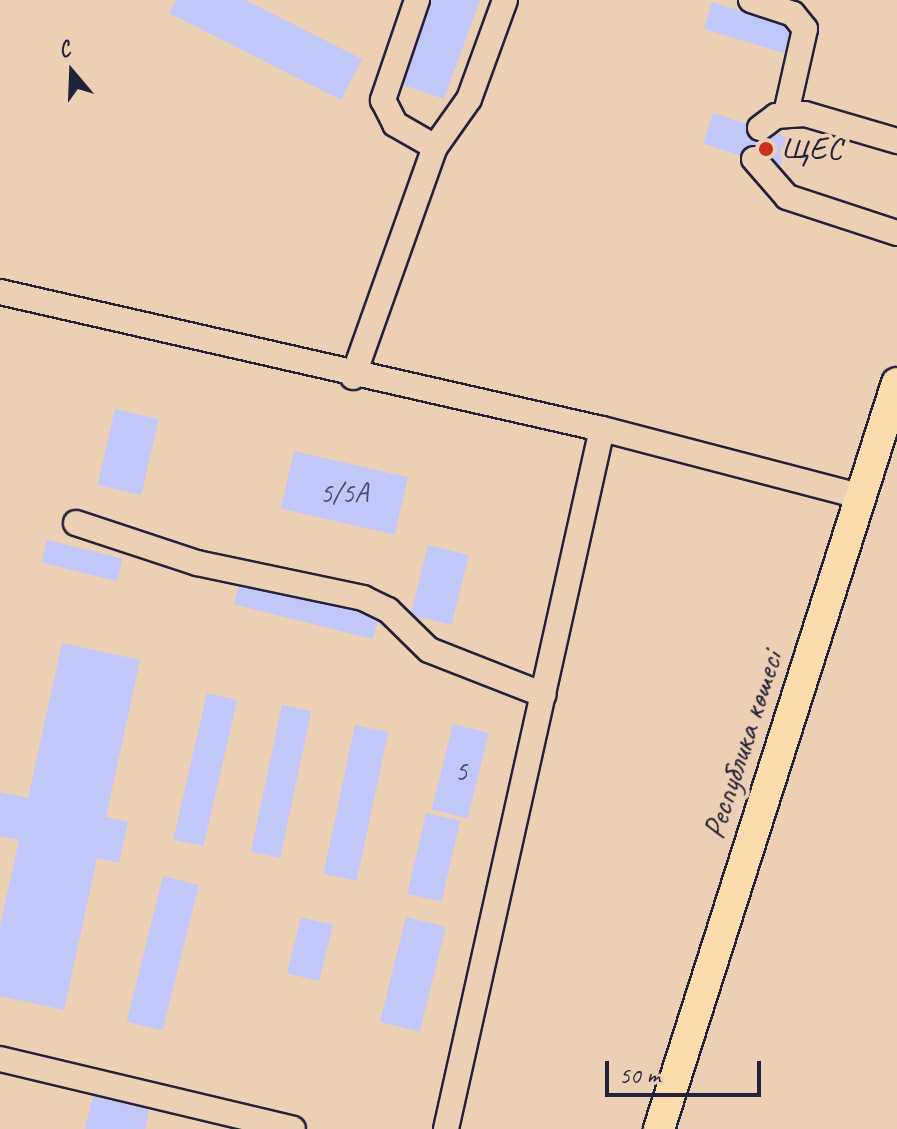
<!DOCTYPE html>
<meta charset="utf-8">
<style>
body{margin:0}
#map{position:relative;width:897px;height:1129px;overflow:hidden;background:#ecd0b3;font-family:Caveat,sans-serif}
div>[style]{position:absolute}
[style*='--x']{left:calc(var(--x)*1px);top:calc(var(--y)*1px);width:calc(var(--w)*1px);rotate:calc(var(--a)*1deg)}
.building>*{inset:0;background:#c1c7f9;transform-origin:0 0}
.roads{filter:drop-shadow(2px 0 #22223b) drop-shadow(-2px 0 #22223b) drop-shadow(0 2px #22223b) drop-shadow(0 -2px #22223b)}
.minor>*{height:24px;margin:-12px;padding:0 12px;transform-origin:12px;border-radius:12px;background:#ecd0b3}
.major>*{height:30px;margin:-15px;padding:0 15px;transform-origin:15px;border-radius:15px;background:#fcdcac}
.dots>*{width:22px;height:22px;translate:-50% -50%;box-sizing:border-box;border:4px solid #ecd0b3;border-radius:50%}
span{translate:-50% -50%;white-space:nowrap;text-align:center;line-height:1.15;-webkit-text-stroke:8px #ecd0b3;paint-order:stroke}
.number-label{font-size:28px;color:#4a4b6a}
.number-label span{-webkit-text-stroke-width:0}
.poi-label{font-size:32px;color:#22223b}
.left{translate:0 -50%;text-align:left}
.street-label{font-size:32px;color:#22223b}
.north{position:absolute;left:32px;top:32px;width:80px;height:80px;-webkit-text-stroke:6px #ecd0b3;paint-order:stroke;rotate:341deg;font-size:22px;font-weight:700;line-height:32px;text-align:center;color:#22223b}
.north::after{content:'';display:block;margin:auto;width:28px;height:36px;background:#22223b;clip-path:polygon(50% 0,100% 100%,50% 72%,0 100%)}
.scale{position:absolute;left:605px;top:1061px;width:156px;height:36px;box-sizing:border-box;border:4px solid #22223b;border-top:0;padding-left:10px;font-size:24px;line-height:28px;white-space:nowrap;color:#22223b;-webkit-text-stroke:6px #ecd0b3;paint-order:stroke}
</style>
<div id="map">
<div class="building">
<div style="clip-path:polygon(176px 0,245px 0,362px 59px,341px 100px,169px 13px)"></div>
<div style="clip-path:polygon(422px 0,480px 0,444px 99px,393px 81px)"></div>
<div style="left:712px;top:2px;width:84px;height:28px;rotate:17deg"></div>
<div style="left:713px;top:113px;width:80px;height:32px;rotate:18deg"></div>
<div style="left:115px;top:409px;width:45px;height:78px;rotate:13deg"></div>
<div style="left:294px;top:451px;width:117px;height:59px;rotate:13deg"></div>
<div style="left:47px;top:540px;width:78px;height:23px;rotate:14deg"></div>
<div style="left:428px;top:545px;width:42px;height:72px;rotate:14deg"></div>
<div style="left:240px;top:581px;width:143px;height:24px;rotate:14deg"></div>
<div style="clip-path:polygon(62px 643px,140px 660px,106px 817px,128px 822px,119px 863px,97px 858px,64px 1010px,0 996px,0 926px,19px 840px,0 836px,0 792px,28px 798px)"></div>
<div style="left:207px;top:693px;width:31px;height:150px;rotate:13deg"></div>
<div style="left:282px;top:705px;width:30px;height:150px;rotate:12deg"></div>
<div style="left:453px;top:724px;width:37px;height:88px;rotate:14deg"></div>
<div style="left:355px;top:725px;width:34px;height:152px;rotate:12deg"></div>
<div style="left:426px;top:813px;width:35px;height:83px;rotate:13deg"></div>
<div style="left:163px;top:876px;width:37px;height:150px;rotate:14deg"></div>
<div style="left:301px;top:917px;width:33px;height:58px;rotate:14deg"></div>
<div style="left:406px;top:917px;width:41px;height:108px;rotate:14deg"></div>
<div style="clip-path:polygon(93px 1096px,149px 1110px,145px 1129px,85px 1129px)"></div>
</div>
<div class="roads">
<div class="minor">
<div style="--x:417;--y:0;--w:106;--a:108.8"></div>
<div style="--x:383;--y:100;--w:27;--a:63"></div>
<div style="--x:395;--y:124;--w:46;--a:29.9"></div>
<div style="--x:751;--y:0;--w:44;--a:18.4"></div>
<div style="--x:793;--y:14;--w:19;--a:51"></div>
<div style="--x:805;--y:29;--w:86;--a:102.7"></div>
<div style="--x:760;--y:128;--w:20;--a:-37"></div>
<div style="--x:776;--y:116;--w:29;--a:-4"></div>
<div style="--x:805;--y:114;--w:96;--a:16.4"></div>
<div style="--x:754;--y:159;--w:50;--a:49"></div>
<div style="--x:787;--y:197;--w:116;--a:18.1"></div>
<div style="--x:0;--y:292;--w:617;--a:12.82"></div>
<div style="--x:602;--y:429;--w:267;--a:14.6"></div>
<div style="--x:353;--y:377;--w:244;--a:-70.4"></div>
<div style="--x:435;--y:147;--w:59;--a:-54.7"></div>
<div style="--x:469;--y:99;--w:105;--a:-70"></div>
<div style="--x:76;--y:523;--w:127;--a:18.3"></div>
<div style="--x:197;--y:563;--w:170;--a:11.9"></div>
<div style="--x:363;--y:598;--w:28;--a:26"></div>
<div style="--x:388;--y:610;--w:57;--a:44.3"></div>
<div style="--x:429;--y:650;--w:123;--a:21.4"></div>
<div style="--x:0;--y:1059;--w:301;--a:13.4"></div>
<div style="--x:446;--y:1129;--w:717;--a:-77.44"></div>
</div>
<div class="major">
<div style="--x:659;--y:1129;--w:783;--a:-72.31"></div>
</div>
</div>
<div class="dots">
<div style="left:766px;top:149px;background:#c8321e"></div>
</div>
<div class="number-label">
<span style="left:344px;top:493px">5/5А</span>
<span style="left:461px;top:771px">5</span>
</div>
<div class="poi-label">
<span class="left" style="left:782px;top:149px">ЩЕС</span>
</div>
<div class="street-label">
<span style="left:743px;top:745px;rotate:-72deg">Республика көшесі</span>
</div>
<div class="north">С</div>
<div class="scale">50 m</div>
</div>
